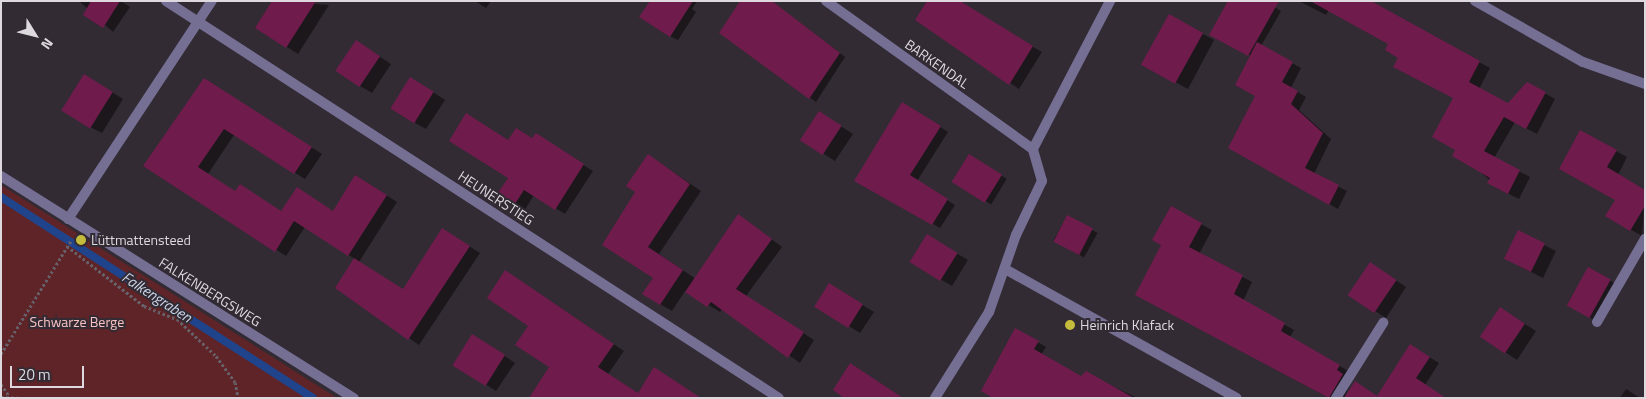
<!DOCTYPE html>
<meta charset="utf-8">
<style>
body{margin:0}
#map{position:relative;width:1646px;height:399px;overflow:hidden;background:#332b34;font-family:"Titillium Web",sans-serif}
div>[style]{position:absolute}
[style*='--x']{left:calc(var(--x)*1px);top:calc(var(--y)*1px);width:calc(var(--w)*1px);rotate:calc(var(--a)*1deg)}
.green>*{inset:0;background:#5e2428}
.shadow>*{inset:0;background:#0007;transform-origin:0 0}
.stream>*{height:8px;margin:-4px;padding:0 4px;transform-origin:4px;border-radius:4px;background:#20448c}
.building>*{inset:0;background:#6f1b4c;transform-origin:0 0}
.path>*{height:3px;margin-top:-1.5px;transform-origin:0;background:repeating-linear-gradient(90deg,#676068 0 2.5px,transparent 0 5px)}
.service>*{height:10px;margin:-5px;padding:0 5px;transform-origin:5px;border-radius:5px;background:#756f94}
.minor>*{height:10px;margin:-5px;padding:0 5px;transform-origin:5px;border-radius:5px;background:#756f94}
.tertiary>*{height:10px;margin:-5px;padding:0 5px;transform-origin:5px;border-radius:5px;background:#756f94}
.dots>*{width:14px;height:14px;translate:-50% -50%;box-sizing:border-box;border:2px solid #332b34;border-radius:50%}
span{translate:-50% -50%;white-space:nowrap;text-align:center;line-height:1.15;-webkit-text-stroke:4px #332b34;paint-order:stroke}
.street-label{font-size:14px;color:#ded9df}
.poi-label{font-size:14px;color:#ded9df}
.left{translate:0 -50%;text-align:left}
.park-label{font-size:14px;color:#f7c1c1}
.water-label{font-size:15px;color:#cad6eb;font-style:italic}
.frame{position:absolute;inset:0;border:2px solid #ded9df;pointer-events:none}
.north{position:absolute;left:10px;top:10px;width:50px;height:50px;-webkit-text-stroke:4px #332b34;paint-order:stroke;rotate:126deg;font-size:14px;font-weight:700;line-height:20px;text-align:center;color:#ded9df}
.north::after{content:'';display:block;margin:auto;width:18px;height:22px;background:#ded9df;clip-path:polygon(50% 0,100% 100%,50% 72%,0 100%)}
.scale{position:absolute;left:10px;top:366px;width:74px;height:22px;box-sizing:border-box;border:2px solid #ded9df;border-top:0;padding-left:6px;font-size:15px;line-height:18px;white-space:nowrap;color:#ded9df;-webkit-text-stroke:4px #332b34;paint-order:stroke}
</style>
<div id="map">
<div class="green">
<div style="clip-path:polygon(1px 185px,162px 287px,337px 398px,1px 398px)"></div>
</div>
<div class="shadow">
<div style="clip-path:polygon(79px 1px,121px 1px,130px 7px,113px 32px)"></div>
<div style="clip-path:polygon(273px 1px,329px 5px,298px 54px,257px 28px)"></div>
<div style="clip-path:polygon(475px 1px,491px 1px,486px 8px)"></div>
<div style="clip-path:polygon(651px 1px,697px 1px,692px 9px,696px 12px,678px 40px,670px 36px)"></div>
<div style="clip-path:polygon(771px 1px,845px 57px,816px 102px,721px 33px)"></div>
<div style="clip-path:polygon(952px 1px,1042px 52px,1019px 89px,1010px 83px)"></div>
<div style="clip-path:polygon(1264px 1px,1281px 11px,1261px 46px,1301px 68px,1291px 88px,1306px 97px,1299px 110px,1331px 139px,1314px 174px,1347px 191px,1338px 209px,1230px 148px,1256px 96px,1251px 56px,1211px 34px)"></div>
<div style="clip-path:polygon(1299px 1px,1367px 1px,1490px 68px,1479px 89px,1508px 104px,1527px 83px,1555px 99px,1537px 134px,1515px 122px,1494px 158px,1530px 177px,1519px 199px,1499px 189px,1456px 149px,1454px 98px,1400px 57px,1390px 44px,1329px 10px,1326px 15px)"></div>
<div style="clip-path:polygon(1170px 16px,1214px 40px,1188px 89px,1155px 71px)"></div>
<div style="clip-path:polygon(368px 49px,391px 64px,372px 93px,360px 86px)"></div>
<div style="clip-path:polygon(96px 82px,123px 99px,102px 133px,90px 127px)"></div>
<div style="clip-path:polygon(422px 85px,445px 100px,426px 129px,415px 123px)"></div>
<div style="clip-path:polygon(215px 86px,322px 154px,305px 179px,234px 135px,208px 174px,235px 192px,282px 212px,334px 212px,366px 182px,397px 202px,359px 262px,403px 291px,453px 236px,480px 253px,419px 345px,337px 288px,355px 259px,305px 227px,286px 256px,144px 166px)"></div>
<div style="clip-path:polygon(911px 108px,948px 132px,917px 181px,955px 205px,940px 228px,855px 180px)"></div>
<div style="clip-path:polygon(831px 120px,853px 134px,835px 161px,802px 140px)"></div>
<div style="clip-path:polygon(533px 139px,546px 141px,593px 171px,565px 214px,534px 195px,524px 211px,514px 206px,509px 141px)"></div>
<div style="clip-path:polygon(1616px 151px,1627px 157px,1618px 175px,1645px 191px,1642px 236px,1607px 216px,1617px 200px,1572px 175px)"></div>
<div style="left:969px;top:156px;width:44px;height:30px;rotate:31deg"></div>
<div style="clip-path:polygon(660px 163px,701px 191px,659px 254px,696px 279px,750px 223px,782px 247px,746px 296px,814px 340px,800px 363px,722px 309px,720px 312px,685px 291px,672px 311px,660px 304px,655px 277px,603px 244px)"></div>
<div style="clip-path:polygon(1171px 208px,1212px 230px,1199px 254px,1252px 282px,1243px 301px,1294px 330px,1290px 337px,1350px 372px,1352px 381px,1344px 398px,1329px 398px,1146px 300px)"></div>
<div style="left:1067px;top:216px;width:35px;height:28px;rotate:29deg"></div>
<div style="clip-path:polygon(1518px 232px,1556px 251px,1543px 278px,1517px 265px)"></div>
<div style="clip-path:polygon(939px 243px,968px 260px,952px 286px,940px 279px)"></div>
<div style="left:1589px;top:268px;width:39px;height:42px;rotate:31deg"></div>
<div style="clip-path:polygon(1380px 270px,1406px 287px,1386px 318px,1350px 295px)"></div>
<div style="clip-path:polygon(516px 278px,624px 351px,608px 374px,639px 394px,700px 398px,531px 398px,551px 367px,530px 325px)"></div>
<div style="clip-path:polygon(841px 292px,874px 312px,860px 333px,817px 306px)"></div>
<div style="clip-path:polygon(1512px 316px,1536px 331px,1517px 360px,1482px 337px)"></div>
<div style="clip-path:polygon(1016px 330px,1046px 347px,1041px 355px,1082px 378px,1086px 373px,1137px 398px,997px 398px)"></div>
<div style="clip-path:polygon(484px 342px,515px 363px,496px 391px,454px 364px)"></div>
<div style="clip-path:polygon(1421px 352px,1439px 363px,1425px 385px,1378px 397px)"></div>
<div style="clip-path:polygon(1626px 389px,1637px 396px,1640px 398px,1620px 398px)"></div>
</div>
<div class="stream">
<div style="--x:1;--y:197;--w:371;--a:32.8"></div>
</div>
<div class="building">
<div style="clip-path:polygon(91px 1px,120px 1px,103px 28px,83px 15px)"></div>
<div style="clip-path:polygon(272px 1px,316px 1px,286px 48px,255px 28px)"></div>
<div style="clip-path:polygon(650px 1px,693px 1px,670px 37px,639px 17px)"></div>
<div style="clip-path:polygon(740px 1px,772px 1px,840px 53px,809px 99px,719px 33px)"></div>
<div style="clip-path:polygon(927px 1px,960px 1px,1033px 46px,1009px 85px,915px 20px)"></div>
<div style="clip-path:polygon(1228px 1px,1279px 1px,1248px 56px,1209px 35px)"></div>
<div style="clip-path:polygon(1310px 1px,1371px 1px,1480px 61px,1469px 82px,1508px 103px,1527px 82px,1546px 92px,1526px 129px,1504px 117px,1484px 151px,1520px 170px,1508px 194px,1487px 183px,1490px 178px,1452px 156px,1455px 150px,1432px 137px,1453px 98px,1393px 67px,1398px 58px,1385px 50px,1388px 44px)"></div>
<div style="left:1169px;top:14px;width:39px;height:58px;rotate:29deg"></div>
<div style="left:356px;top:40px;width:29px;height:37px;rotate:34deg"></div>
<div style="clip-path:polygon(1257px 42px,1293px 62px,1282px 82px,1298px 91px,1291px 104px,1323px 133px,1305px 168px,1339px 185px,1329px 205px,1228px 148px,1255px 96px,1235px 85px)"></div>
<div style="left:84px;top:74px;width:34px;height:43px;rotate:32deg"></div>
<div style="left:410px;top:77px;width:28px;height:37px;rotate:32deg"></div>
<div style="clip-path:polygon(204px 78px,312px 147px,294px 174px,224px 129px,198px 167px,235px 191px,240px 184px,281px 211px,297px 187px,333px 211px,355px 175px,387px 195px,348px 256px,294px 221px,275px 252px,143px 166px)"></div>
<div style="clip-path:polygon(902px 102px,941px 126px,910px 175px,948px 199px,932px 225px,854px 181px)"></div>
<div style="left:819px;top:111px;width:27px;height:35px;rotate:33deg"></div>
<div style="clip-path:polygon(466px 113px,508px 140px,516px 128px,532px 138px,536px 133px,584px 164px,555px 210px,524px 190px,513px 207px,496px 196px,508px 178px,449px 141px)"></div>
<div style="clip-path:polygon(1580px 130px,1617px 150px,1607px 167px,1645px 190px,1645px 206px,1630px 231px,1605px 216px,1615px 200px,1559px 169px)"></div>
<div style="clip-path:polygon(648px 154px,690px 184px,648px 247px,683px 270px,660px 305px,642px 294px,653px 278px,602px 245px,635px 192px,626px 186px)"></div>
<div style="left:969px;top:154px;width:39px;height:33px;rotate:32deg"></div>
<div style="clip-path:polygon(1171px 206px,1202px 223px,1189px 247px,1243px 275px,1234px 294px,1285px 323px,1281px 331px,1340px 365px,1337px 370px,1343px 374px,1329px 398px,1135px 295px,1161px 245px,1152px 240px)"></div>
<div style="clip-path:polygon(738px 214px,772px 239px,736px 289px,804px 332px,788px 358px,711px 302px,707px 307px,685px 292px)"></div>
<div style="left:1067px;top:215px;width:29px;height:30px;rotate:27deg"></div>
<div style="clip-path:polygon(442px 228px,470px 246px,408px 340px,335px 288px,354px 258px,403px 289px)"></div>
<div style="left:1518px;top:230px;width:30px;height:32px;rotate:26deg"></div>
<div style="left:927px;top:234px;width:36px;height:33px;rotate:32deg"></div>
<div style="left:1370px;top:262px;width:32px;height:40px;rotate:34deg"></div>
<div style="left:1588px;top:267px;width:26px;height:44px;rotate:29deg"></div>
<div style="clip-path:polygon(505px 270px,614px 344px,598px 367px,638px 393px,654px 367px,701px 398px,529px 398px,549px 367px,515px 345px,528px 326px,487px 298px)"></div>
<div style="left:829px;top:283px;width:40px;height:28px;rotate:32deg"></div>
<div style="left:1500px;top:307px;width:30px;height:36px;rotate:34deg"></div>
<div style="clip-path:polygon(1015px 328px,1039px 341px,1034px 349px,1081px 376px,1086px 371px,1134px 398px,993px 398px,981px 391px)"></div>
<div style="left:472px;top:334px;width:39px;height:37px;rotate:32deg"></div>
<div style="clip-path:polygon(1410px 344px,1430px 357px,1416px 378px,1446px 398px,1344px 398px,1355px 381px,1377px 396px)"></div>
<div style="clip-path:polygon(850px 363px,903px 398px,844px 398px,833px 390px)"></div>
</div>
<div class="path">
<div style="--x:67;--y:246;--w:98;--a:37.9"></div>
<div style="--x:144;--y:306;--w:35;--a:22"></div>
<div style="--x:177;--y:319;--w:54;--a:43.5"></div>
<div style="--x:216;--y:356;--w:32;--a:54"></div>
<div style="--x:235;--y:382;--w:16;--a:79"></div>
<div style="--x:1;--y:354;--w:135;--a:-58.3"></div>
<div style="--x:1;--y:384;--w:14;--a:56"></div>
<div style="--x:1;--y:397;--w:21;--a:3"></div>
</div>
<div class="service">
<div style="--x:1597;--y:322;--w:96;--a:-60"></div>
<div style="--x:1336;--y:398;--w:89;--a:-57.9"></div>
</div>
<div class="minor">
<div style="--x:166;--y:1;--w:730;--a:32.93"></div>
<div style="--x:826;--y:1;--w:254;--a:35.6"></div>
<div style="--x:1475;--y:1;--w:124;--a:29.5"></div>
<div style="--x:1583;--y:62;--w:66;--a:19.5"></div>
<div style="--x:68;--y:219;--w:261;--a:-56.6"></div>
<div style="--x:1005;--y:269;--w:265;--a:29.1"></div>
<div style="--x:935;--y:398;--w:102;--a:-57.9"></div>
<div style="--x:989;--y:312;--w:82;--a:-70.7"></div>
<div style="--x:1016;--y:235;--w:60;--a:-64.3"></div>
<div style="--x:1042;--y:181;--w:33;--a:-106"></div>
<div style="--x:1033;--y:149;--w:167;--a:-62.5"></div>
</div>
<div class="tertiary">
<div style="--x:1;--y:176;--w:417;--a:32.2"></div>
</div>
<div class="dots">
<div style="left:81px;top:240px;background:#c5bc3d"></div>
<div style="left:1070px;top:325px;background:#c5bc3d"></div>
</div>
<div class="street-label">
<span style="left:937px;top:64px;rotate:35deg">BARKENDAL</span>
<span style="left:496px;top:198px;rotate:33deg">HEUNERSTIEG</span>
<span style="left:210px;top:292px;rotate:32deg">FALKENBERGSWEG</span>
</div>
<div class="poi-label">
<span class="left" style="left:91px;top:240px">Lüttmattensteed</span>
<span class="left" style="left:1080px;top:325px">Heinrich Klafack</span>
</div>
<div class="park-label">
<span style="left:77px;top:322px">Schwarze Berge</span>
</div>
<div class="water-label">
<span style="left:157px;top:297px;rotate:33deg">Falkengraben</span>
</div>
<div class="frame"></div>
<div class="north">N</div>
<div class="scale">20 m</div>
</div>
